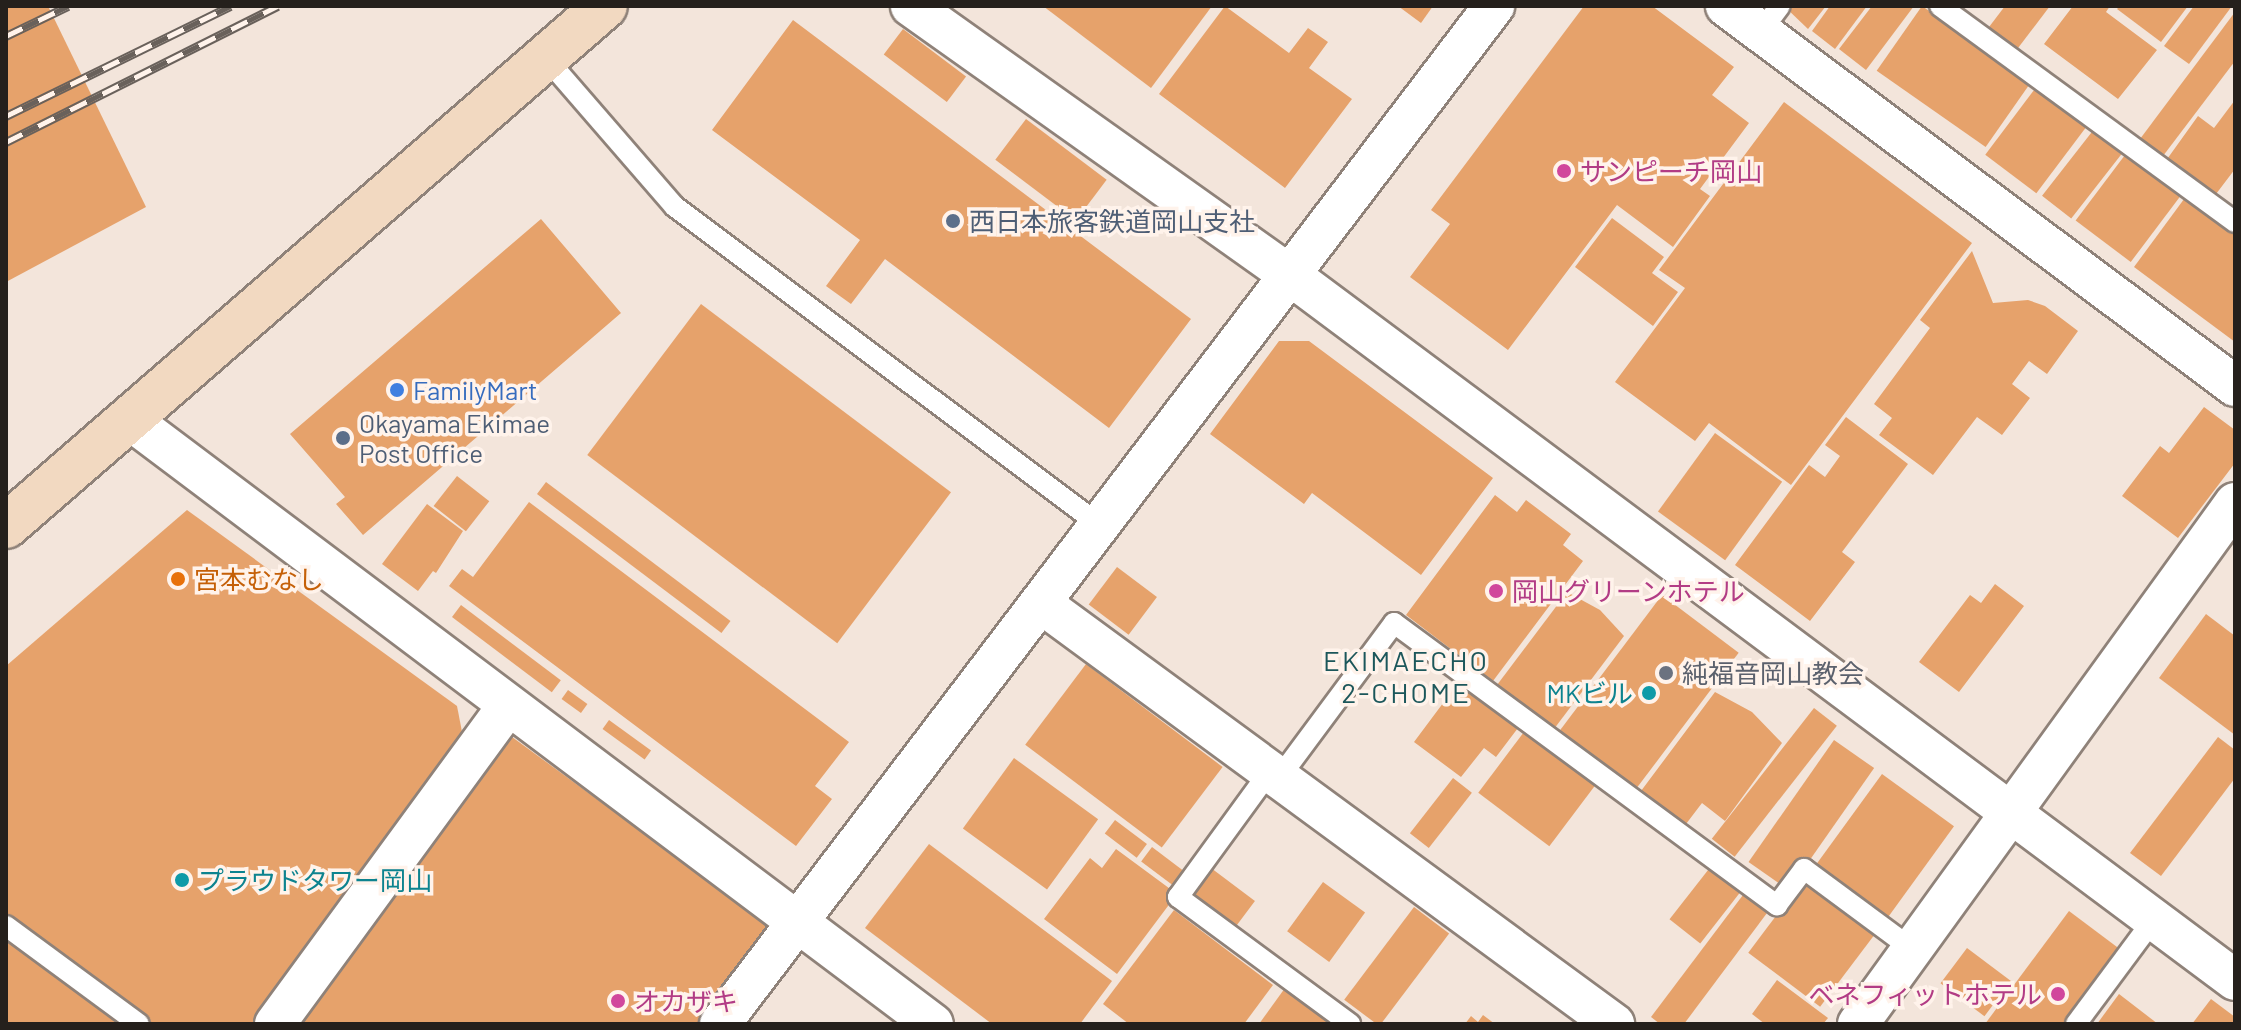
<!DOCTYPE html>
<meta charset="utf-8">
<style>
body{margin:0}
#map{position:relative;width:2241px;height:1030px;overflow:hidden;background:#f3e5db;font-family:Barlow,"Noto Sans JP",sans-serif}
div>[style]{position:absolute}
[style*='--x']{left:calc(var(--x)*1px);top:calc(var(--y)*1px);width:calc(var(--w)*1px);rotate:calc(var(--a)*1deg)}
.building>*{inset:0;background:#e6a26b;transform-origin:0 0}
.roads{filter:drop-shadow(2px 0 #8f8279) drop-shadow(-2px 0 #8f8279) drop-shadow(0 2px #8f8279) drop-shadow(0 -2px #8f8279)}
.lane>*{height:20px;margin:-10px;padding:0 10px;transform-origin:10px;border-radius:10px;background:#fff}
.street>*{height:40px;margin:-20px;padding:0 20px;transform-origin:20px;border-radius:20px;background:#fff}
.secondary>*{height:44px;margin:-22px;padding:0 22px;transform-origin:22px;border-radius:22px;background:#f2d9c1}
.rail>*{height:9px;margin-top:-4.5px;transform-origin:0;background:repeating-linear-gradient(90deg,#fff3eb 0 18px,#69615b 0 36px);box-sizing:border-box;border-block:2px solid #69615b}
.dots>*{width:22px;height:22px;translate:-50% -50%;box-sizing:border-box;border:4px solid #fff3eb;border-radius:50%}
span{translate:-50% -50%;white-space:nowrap;text-align:center;line-height:1.15;-webkit-text-stroke:7px #fff3eb;paint-order:stroke}
.hotel-label{font-size:26px;color:#b23c85}
.left{translate:0 -50%;text-align:left}
.right{translate:-100% -50%;text-align:right}
.service-label{font-size:26px;color:#4e5e75}
.shop-label{font-size:26px;color:#366cbe}
.food-label{font-size:26px;color:#c56008}
.worship-label{font-size:26px;color:#5b616d}
.culture-label{font-size:26px;color:#0d838f}
.neighbourhood-label{font-size:28px;color:#1c575b;letter-spacing:2px}
.frame{position:absolute;inset:0;border:8px solid #25201c;pointer-events:none}
</style>
<div id="map">
<div class="building">
<div style="clip-path:polygon(6px 6px,48px 6px,146px 207px,6px 282px)"></div>
<div style="clip-path:polygon(1043px 6px,1212px 6px,1151px 88px)"></div>
<div style="clip-path:polygon(1225px 6px,1289px 53px,1308px 28px,1328px 42px,1309px 68px,1352px 99px,1285px 188px,1159px 94px)"></div>
<div style="clip-path:polygon(1398px 6px,1433px 6px,1421px 23px)"></div>
<div style="clip-path:polygon(1584px 6px,1652px 6px,1734px 67px,1712px 95px,1749px 123px,1700px 189px,1710px 196px,1673px 247px,1617px 205px,1508px 350px,1410px 277px,1450px 224px,1431px 210px)"></div>
<div style="clip-path:polygon(1784px 6px,1826px 6px,1808px 29px)"></div>
<div style="clip-path:polygon(1830px 6px,1867px 6px,1835px 49px,1812px 31px)"></div>
<div style="clip-path:polygon(1872px 6px,1914px 6px,1866px 70px,1839px 49px)"></div>
<div style="left:1922px;top:6px;width:133px;height:79px;rotate:35deg"></div>
<div style="clip-path:polygon(2005px 6px,2050px 6px,2015px 52px,1986px 31px)"></div>
<div style="clip-path:polygon(2073px 6px,2110px 6px,2106px 12px,2157px 50px,2118px 99px,2044px 44px)"></div>
<div style="clip-path:polygon(2120px 6px,2188px 6px,2161px 42px,2117px 9px)"></div>
<div style="clip-path:polygon(2194px 6px,2232px 6px,2189px 64px,2164px 46px)"></div>
<div style="clip-path:polygon(2235px 12px,2235px 61px,2163px 156px,2140px 139px)"></div>
<div style="clip-path:polygon(793px 20px,1191px 319px,1109px 428px,885px 259px,851px 304px,826px 286px,860px 240px,712px 130px)"></div>
<div style="left:903px;top:29px;width:79px;height:32px;rotate:37deg"></div>
<div style="left:2037px;top:86px;width:64px;height:86px;rotate:37deg"></div>
<div style="clip-path:polygon(2235px 100px,2235px 169px,2213px 198px,2165px 162px,2198px 116px,2214px 128px)"></div>
<div style="clip-path:polygon(1784px 102px,1972px 243px,1791px 485px,1709px 423px,1695px 441px,1615px 382px,1685px 288px,1659px 270px)"></div>
<div style="left:1026px;top:119px;width:101px;height:51px;rotate:37deg"></div>
<div style="left:2095px;top:128px;width:37px;height:86px;rotate:38deg"></div>
<div style="left:2128px;top:151px;width:69px;height:87px;rotate:37deg"></div>
<div style="clip-path:polygon(2187px 195px,2235px 230px,2235px 342px,2134px 267px)"></div>
<div style="clip-path:polygon(1612px 218px,1664px 257px,1652px 273px,1678px 292px,1653px 326px,1575px 267px)"></div>
<div style="clip-path:polygon(541px 219px,621px 313px,363px 535px,336px 504px,345px 497px,290px 434px)"></div>
<div style="clip-path:polygon(1972px 251px,1993px 303px,2028px 300px,2045px 306px,2078px 331px,2047px 374px,2029px 361px,2012px 384px,2030px 398px,2002px 435px,1977px 417px,1933px 475px,1879px 435px,1892px 418px,1874px 404px,1930px 328px,1920px 320px)"></div>
<div style="left:701px;top:304px;width:313px;height:189px;rotate:37deg"></div>
<div style="clip-path:polygon(1279px 341px,1309px 341px,1493px 478px,1421px 575px,1312px 493px,1304px 504px,1210px 434px)"></div>
<div style="clip-path:polygon(2204px 407px,2235px 430px,2235px 463px,2178px 538px,2122px 496px,2160px 446px,2169px 453px)"></div>
<div style="clip-path:polygon(1846px 417px,1908px 464px,1842px 552px,1855px 562px,1810px 621px,1735px 565px,1809px 465px,1825px 477px,1840px 456px,1825px 445px)"></div>
<div style="left:1715px;top:433px;width:83px;height:97px;rotate:36deg"></div>
<div style="left:457px;top:476px;width:41px;height:38px;rotate:38deg"></div>
<div style="left:546px;top:482px;width:231px;height:15px;rotate:37deg"></div>
<div style="clip-path:polygon(1495px 495px,1517px 512px,1526px 500px,1571px 534px,1563px 545px,1583px 561px,1493px 681px,1406px 615px)"></div>
<div style="clip-path:polygon(529px 502px,849px 742px,815px 786px,832px 799px,796px 846px,449px 586px,462px 569px,473px 577px)"></div>
<div style="clip-path:polygon(427px 504px,463px 531px,436px 573px,433px 571px,418px 591px,382px 564px)"></div>
<div style="clip-path:polygon(187px 510px,457px 706px,463px 737px,253px 1024px,6px 1024px,6px 666px)"></div>
<div style="left:1117px;top:567px;width:50px;height:47px;rotate:37deg"></div>
<div style="clip-path:polygon(1995px 584px,2024px 606px,1959px 692px,1919px 662px,1970px 595px,1981px 603px)"></div>
<div style="clip-path:polygon(1567px 592px,1600px 610px,1624px 636px,1554px 729px,1497px 685px)"></div>
<div style="left:1662px;top:595px;width:96px;height:171px;rotate:37deg"></div>
<div style="left:461px;top:605px;width:125px;height:15px;rotate:37deg"></div>
<div style="clip-path:polygon(2206px 614px,2235px 636px,2235px 735px,2159px 678px)"></div>
<div style="left:1086px;top:664px;width:171px;height:101px;rotate:37deg"></div>
<div style="clip-path:polygon(1461px 679px,1521px 724px,1496px 757px,1484px 748px,1461px 777px,1414px 742px)"></div>
<div style="left:568px;top:690px;width:24px;height:11px;rotate:36deg"></div>
<div style="clip-path:polygon(1715px 692px,1752px 712px,1782px 743px,1725px 821px,1702px 803px,1686px 824px,1641px 791px)"></div>
<div style="left:1814px;top:708px;width:29px;height:166px;rotate:38deg"></div>
<div style="left:609px;top:720px;width:52px;height:11px;rotate:36deg"></div>
<div style="left:1527px;top:728px;width:89px;height:81px;rotate:37deg"></div>
<div style="clip-path:polygon(508px 734px,773px 928px,702px 1024px,296px 1024px)"></div>
<div style="clip-path:polygon(2218px 737px,2235px 750px,2235px 778px,2161px 876px,2130px 853px)"></div>
<div style="left:1834px;top:740px;width:49px;height:149px;rotate:35deg"></div>
<div style="left:1014px;top:758px;width:104px;height:87px;rotate:36deg"></div>
<div style="left:1882px;top:774px;width:89px;height:116px;rotate:36deg"></div>
<div style="left:1453px;top:778px;width:24px;height:70px;rotate:38deg"></div>
<div style="left:1115px;top:820px;width:40px;height:17px;rotate:37deg"></div>
<div style="clip-path:polygon(929px 844px,1112px 981px,1080px 1024px,992px 1024px,865px 928px)"></div>
<div style="left:1152px;top:847px;width:43px;height:18px;rotate:37deg"></div>
<div style="clip-path:polygon(1116px 849px,1177px 894px,1117px 974px,1044px 919px,1090px 858px,1102px 868px)"></div>
<div style="left:1712px;top:865px;width:39px;height:69px;rotate:38deg"></div>
<div style="left:1211px;top:868px;width:55px;height:37px;rotate:37deg"></div>
<div style="left:1806px;top:876px;width:90px;height:96px;rotate:37deg"></div>
<div style="left:1323px;top:882px;width:52px;height:61px;rotate:36deg"></div>
<div style="clip-path:polygon(1746px 891px,1770px 909px,1684px 1024px,1660px 1024px,1651px 1017px)"></div>
<div style="left:1414px;top:907px;width:44px;height:116px;rotate:37deg"></div>
<div style="clip-path:polygon(1174px 910px,1273px 985px,1244px 1024px,1129px 1024px,1103px 1004px)"></div>
<div style="clip-path:polygon(2069px 911px,2121px 950px,2065px 1024px,1985px 1024px)"></div>
<div style="left:1967px;top:948px;width:55px;height:44px;rotate:37deg"></div>
<div style="clip-path:polygon(1777px 980px,1828px 1018px,1823px 1024px,1765px 1024px,1752px 1014px)"></div>
<div style="clip-path:polygon(1285px 988px,1333px 1024px,1259px 1024px)"></div>
<div style="clip-path:polygon(2119px 994px,2158px 1024px,2097px 1024px)"></div>
<div style="clip-path:polygon(2211px 999px,2235px 1017px,2235px 1024px,2192px 1024px)"></div>
<div style="clip-path:polygon(1483px 1015px,1495px 1024px,1465px 1024px,1471px 1016px,1478px 1022px)"></div>
</div>
<div class="roads">
<div class="lane">
<div style="--x:1940;--y:6;--w:366;--a:36.2"></div>
<div style="--x:1761;--y:31;--w:31;--a:-53"></div>
<div style="--x:546;--y:58;--w:196;--a:49.1"></div>
<div style="--x:674;--y:206;--w:534;--a:36.85"></div>
<div style="--x:1270;--y:771;--w:156;--a:126.1"></div>
<div style="--x:1178;--y:897;--w:214;--a:36.4"></div>
<div style="--x:1279;--y:778;--w:193;--a:-53.4"></div>
<div style="--x:1394;--y:623;--w:476;--a:36.4"></div>
<div style="--x:1777;--y:905;--w:45;--a:-53.1"></div>
<div style="--x:1804;--y:869;--w:134;--a:36.5"></div>
<div style="--x:6;--y:926;--w:165;--a:36.4"></div>
<div style="--x:2076;--y:1024;--w:131;--a:-53.4"></div>
</div>
<div class="street">
<div style="--x:911;--y:6;--w:465;--a:35.4"></div>
<div style="--x:1290;--y:275;--w:1179;--a:36.72"></div>
<div style="--x:1726;--y:6;--w:635;--a:36.74"></div>
<div style="--x:129;--y:419;--w:1006;--a:36.96"></div>
<div style="--x:1042;--y:604;--w:710;--a:36.29"></div>
<div style="--x:275;--y:1024;--w:391;--a:-53.8"></div>
<div style="--x:720;--y:1024;--w:1279;--a:-52.75"></div>
<div style="--x:1858;--y:1024;--w:643;--a:-54.11"></div>
</div>
<div class="secondary">
<div style="--x:6;--y:526;--w:793;--a:-40.96"></div>
</div>
</div>
<div class="rail">
<div style="--x:6;--y:36;--w:69;--a:-25.8"></div>
<div style="--x:6;--y:116;--w:250;--a:-26.1"></div>
<div style="--x:6;--y:142;--w:304;--a:-26.6"></div>
</div>
<div class="dots">
<div style="left:1564px;top:171px;background:#d1479c"></div>
<div style="left:953px;top:221px;background:#5c6f8a"></div>
<div style="left:397px;top:390px;background:#3f7fe0"></div>
<div style="left:343px;top:438px;background:#5c6f8a"></div>
<div style="left:178px;top:579px;background:#e8710a"></div>
<div style="left:1496px;top:591px;background:#d1479c"></div>
<div style="left:1666px;top:673px;background:#6b7280"></div>
<div style="left:1649px;top:693px;background:#0f9aa8"></div>
<div style="left:182px;top:880px;background:#0f9aa8"></div>
<div style="left:2058px;top:994px;background:#d1479c"></div>
<div style="left:618px;top:1001px;background:#d1479c"></div>
</div>
<div class="hotel-label">
<span class="left" style="left:1580px;top:171px">サンピーチ岡山</span>
<span class="left" style="left:1512px;top:591px">岡山グリーンホテル</span>
<span class="right" style="left:2042px;top:994px">ベネフィットホテル</span>
<span class="left" style="left:634px;top:1001px">オカザキ</span>
</div>
<div class="service-label">
<span class="left" style="left:969px;top:221px">西日本旅客鉄道岡山支社</span>
<span class="left" style="left:359px;top:438px">Okayama Ekimae<br>Post Office</span>
</div>
<div class="shop-label">
<span class="left" style="left:413px;top:390px">FamilyMart</span>
</div>
<div class="food-label">
<span class="left" style="left:194px;top:579px">宮本むなし</span>
</div>
<div class="worship-label">
<span class="left" style="left:1682px;top:673px">純福音岡山教会</span>
</div>
<div class="culture-label">
<span class="right" style="left:1633px;top:693px">MKビル</span>
<span class="left" style="left:198px;top:880px">プラウドタワー岡山</span>
</div>
<div class="neighbourhood-label">
<span style="left:1406px;top:676px">EKIMAECHO<br>2-CHOME</span>
</div>
<div class="frame"></div>
</div>
